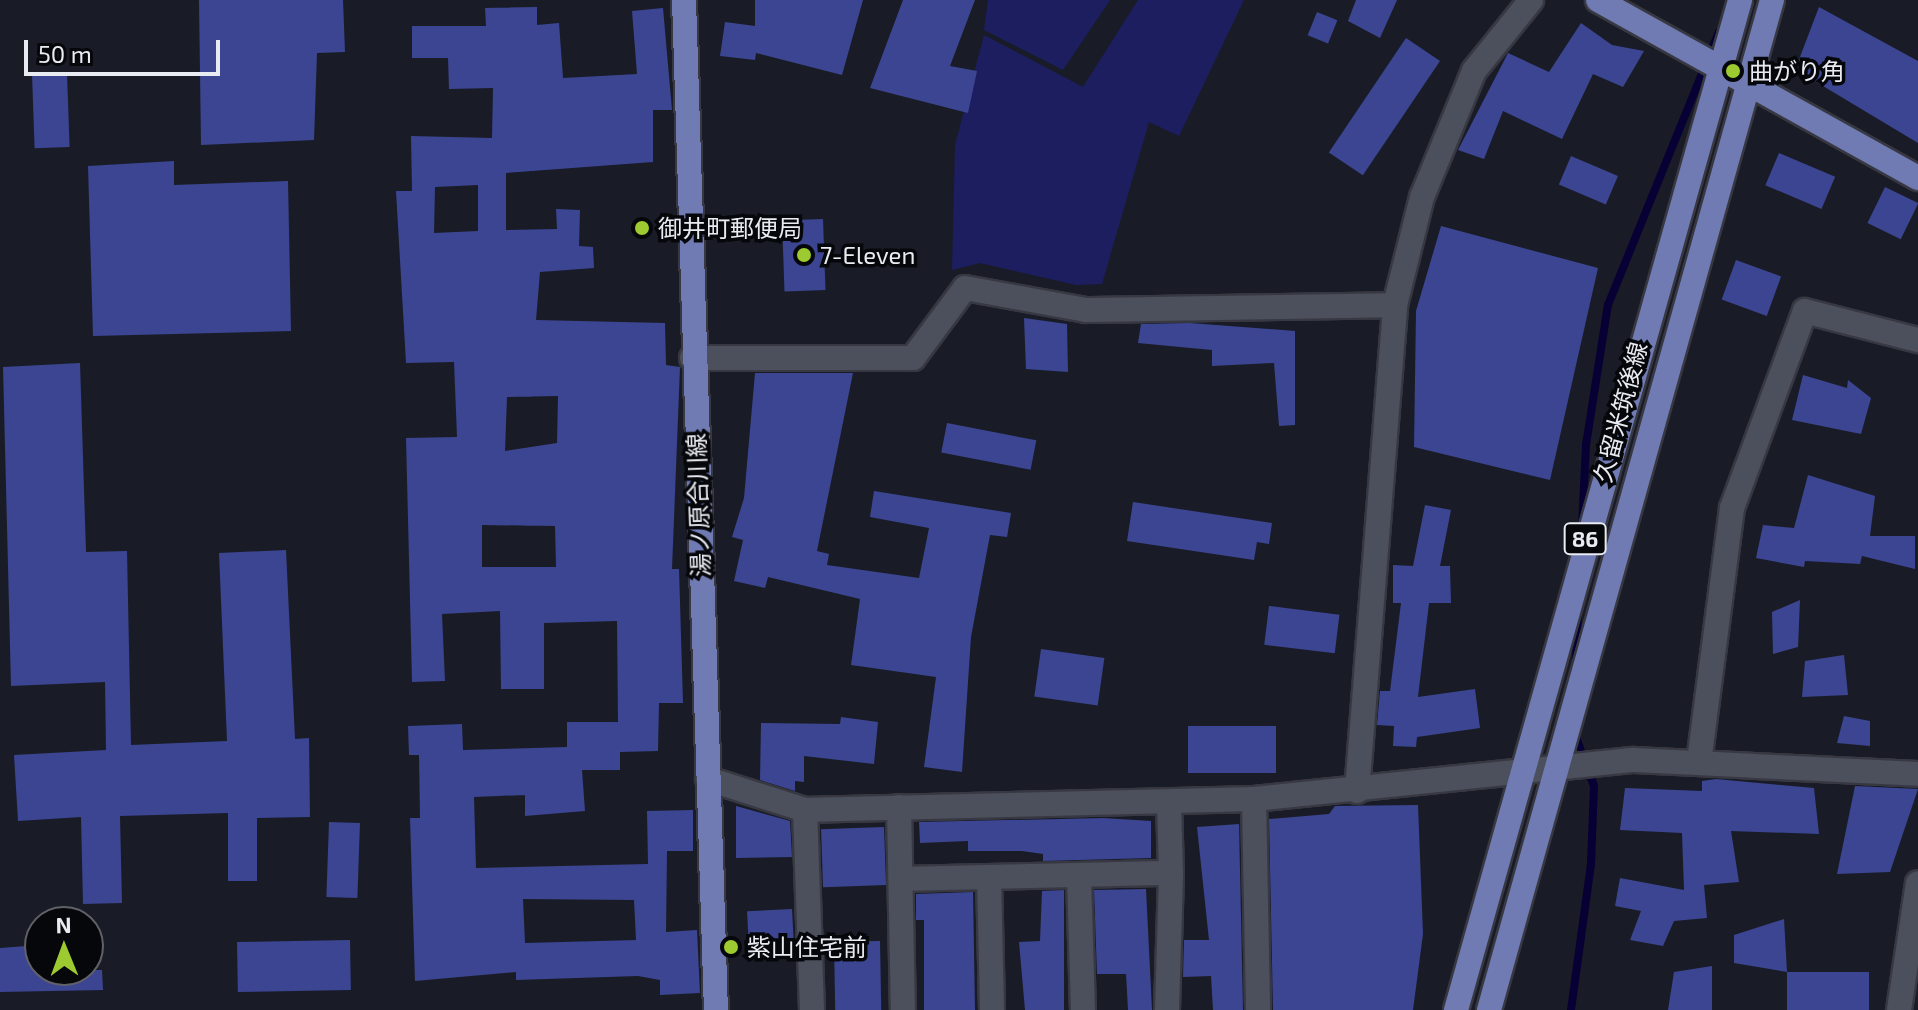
<!DOCTYPE html>
<meta charset="utf-8">
<style>
body{margin:0}
#map{position:relative;width:1918px;height:1010px;overflow:hidden;background:#191c27;font-family:"Exo 2","Noto Sans JP",sans-serif}
div>[style]{position:absolute}
[style*='--x']{left:calc(var(--x)*1px);top:calc(var(--y)*1px);width:calc(var(--w)*1px);rotate:calc(var(--a)*1deg)}
.green>*{inset:0;background:#1c1e60}
.stream>*{height:8px;margin:-4px;padding:0 4px;transform-origin:4px;border-radius:4px;background:#060034}
.building>*{inset:0;background:#3c4591;transform-origin:0 0}
.roads{filter:drop-shadow(2px 0 #373841) drop-shadow(-2px 0 #373841) drop-shadow(0 2px #373841) drop-shadow(0 -2px #373841)}
.minor>*{height:24px;margin:-12px;padding:0 12px;transform-origin:12px;border-radius:12px;background:#4c4f5c}
.major>*{height:24px;margin:-12px;padding:0 12px;transform-origin:12px;border-radius:12px;background:#707bb4}
.dots>*{width:22px;height:22px;translate:-50% -50%;box-sizing:border-box;border:4px solid #06070b;border-radius:50%}
span{translate:-50% -50%;white-space:nowrap;text-align:center;line-height:1.15;-webkit-text-stroke:7px #06070b;paint-order:stroke}
.shield-label span{padding:2px 6px;background:#06070b;border:2px solid;border-radius:6px;-webkit-text-stroke-width:0}
.shield-label{font-size:22px;color:#e9ebf2;font-weight:700}
.poi-label{font-size:24px;color:#e9ebf2}
.left{translate:0 -50%;text-align:left}
.street-label{font-size:24px;color:#e9ebf2}
.north{position:absolute;left:24px;top:906px;width:80px;height:80px;box-sizing:border-box;background:#06070b;border:2px solid #616267;border-radius:50%;rotate:359deg;font-size:22px;font-weight:700;line-height:32px;text-align:center;color:#e9ebf2}
.north::after{content:'';display:block;margin:auto;width:28px;height:36px;background:#9dca30;clip-path:polygon(50% 0,100% 100%,50% 72%,0 100%)}
.scale{position:absolute;left:24px;top:40px;width:196px;height:36px;box-sizing:border-box;border:4px solid #e9ebf2;border-top:0;padding-left:10px;font-size:24px;line-height:28px;white-space:nowrap;color:#e9ebf2;-webkit-text-stroke:6px #06070b;paint-order:stroke}
</style>
<div id="map">
<div class="green">
<div style="clip-path:polygon(988px 0,1110px 0,1063px 70px,984px 30px)"></div>
<div style="clip-path:polygon(1138px 0,1244px 0,1179px 136px,1149px 122px,1102px 284px,1076px 285px,980px 263px,952px 270px,955px 145px,984px 35px,1083px 87px)"></div>
</div>
<div class="stream">
<div style="--x:1582;--y:527;--w:82;--a:-87.2"></div>
<div style="--x:1586;--y:445;--w:142;--a:-81.1"></div>
<div style="--x:1608;--y:305;--w:295;--a:-67.9"></div>
<div style="--x:1576;--y:663;--w:51;--a:-87.8"></div>
<div style="--x:1571;--y:1010;--w:147;--a:-82.2"></div>
<div style="--x:1591;--y:864;--w:78;--a:-87.8"></div>
<div style="--x:1594;--y:786;--w:58;--a:-110.3"></div>
</div>
<div class="building">
<div style="clip-path:polygon(199px 0,343px 0,345px 52px,317px 53px,314px 140px,201px 145px)"></div>
<div style="clip-path:polygon(755px 0,863px 0,842px 75px,756px 53px,755px 60px,720px 56px,725px 22px,755px 26px)"></div>
<div style="clip-path:polygon(903px 0,975px 0,950px 66px,977px 71px,968px 113px,870px 88px)"></div>
<div style="clip-path:polygon(1356px 0,1397px 0,1380px 38px,1348px 21px)"></div>
<div style="clip-path:polygon(evenodd,537px 7px,537px 25px,559px 23px,563px 78px,637px 74px,632px 11px,663px 8px,672px 110px,653px 110px,653px 162px,506px 173px,506px 230px,557px 229px,556px 209px,580px 210px,579px 246px,593px 247px,594px 268px,540px 272px,536px 320px,665px 323px,666px 365px,680px 367px,672px 569px,679px 569px,683px 703px,659px 703px,658px 751px,620px 752px,620px 770px,582px 770px,585px 811px,525px 816px,525px 795px,474px 797px,476px 868px,648px 864px,647px 811px,693px 810px,693px 851px,667px 851px,666px 932px,697px 930px,700px 993px,660px 995px,660px 980px,638px 976px,516px 980px,516px 972px,415px 981px,410px 818px,420px 818px,419px 755px,409px 755px,408px 726px,462px 724px,463px 750px,567px 747px,567px 722px,618px 722px,617px 621px,544px 623px,544px 689px,501px 689px,500px 611px,442px 614px,445px 681px,412px 682px,406px 438px,457px 437px,454px 362px,406px 363px,396px 191px,412px 191px,411px 136px,492px 138px,493px 88px,449px 89px,448px 58px,412px 58px,412px 26px,486px 26px,485px 8px,537px 7px,478px 185px,478px 231px,434px 233px,435px 187px,478px 185px,537px 7px,558px 396px,557px 443px,505px 451px,507px 397px,558px 396px,537px 7px,482px 525px,555px 526px,556px 567px,482px 567px,482px 525px,537px 7px,523px 899px,634px 900px,636px 940px,525px 943px,523px 899px)"></div>
<div style="clip-path:polygon(1819px 7px,1918px 61px,1918px 143px,1808px 77px,1798px 62px)"></div>
<div style="left:1317px;top:12px;width:22px;height:25px;rotate:22deg"></div>
<div style="clip-path:polygon(1581px 23px,1612px 45px,1644px 51px,1623px 87px,1593px 74px,1562px 139px,1503px 111px,1484px 159px,1458px 150px,1508px 53px,1549px 72px)"></div>
<div style="left:1406px;top:38px;width:41px;height:138px;rotate:34deg"></div>
<div style="left:67px;top:73px;width:74px;height:35px;rotate:88deg"></div>
<div style="left:1779px;top:153px;width:61px;height:35px;rotate:23deg"></div>
<div style="left:1571px;top:156px;width:51px;height:31px;rotate:23deg"></div>
<div style="clip-path:polygon(174px 161px,174px 185px,288px 181px,291px 331px,93px 336px,88px 166px)"></div>
<div style="left:1885px;top:187px;width:37px;height:40px;rotate:26deg"></div>
<div style="left:823px;top:219px;width:71px;height:41px;rotate:88deg"></div>
<div style="clip-path:polygon(1441px 226px,1598px 268px,1550px 480px,1414px 447px,1416px 311px)"></div>
<div style="left:1736px;top:260px;width:48px;height:42px;rotate:20deg"></div>
<div style="clip-path:polygon(1024px 318px,1067px 324px,1068px 372px,1026px 369px)"></div>
<div style="clip-path:polygon(1190px 323px,1295px 331px,1295px 425px,1279px 426px,1274px 363px,1212px 366px,1212px 350px,1138px 343px,1141px 324px)"></div>
<div style="clip-path:polygon(80px 363px,86px 552px,127px 551px,131px 745px,227px 741px,219px 553px,286px 550px,295px 739px,309px 738px,310px 817px,257px 818px,257px 881px,228px 881px,228px 813px,120px 816px,122px 903px,83px 904px,81px 817px,18px 821px,14px 755px,106px 750px,105px 682px,11px 686px,3px 367px)"></div>
<div style="clip-path:polygon(755px 373px,853px 373px,817px 551px,829px 554px,827px 565px,919px 578px,929px 528px,870px 517px,874px 491px,1011px 513px,1007px 537px,990px 535px,971px 637px,962px 772px,924px 767px,936px 677px,851px 665px,860px 599px,768px 577px,765px 588px,734px 581px,743px 540px,732px 537px,744px 498px)"></div>
<div style="clip-path:polygon(1803px 375px,1847px 388px,1848px 380px,1871px 398px,1861px 434px,1792px 420px)"></div>
<div style="left:947px;top:423px;width:91px;height:30px;rotate:11deg"></div>
<div style="clip-path:polygon(1808px 475px,1875px 496px,1870px 536px,1915px 536px,1915px 569px,1862px 556px,1860px 564px,1805px 561px,1804px 567px,1756px 558px,1763px 525px,1794px 528px)"></div>
<div style="clip-path:polygon(1133px 502px,1272px 523px,1269px 544px,1257px 542px,1254px 560px,1127px 541px)"></div>
<div style="clip-path:polygon(1425px 505px,1451px 510px,1440px 566px,1450px 566px,1451px 603px,1429px 603px,1418px 697px,1475px 689px,1480px 728px,1417px 737px,1416px 747px,1393px 746px,1394px 726px,1377px 725px,1380px 691px,1390px 691px,1401px 603px,1393px 603px,1393px 565px,1413px 566px)"></div>
<div style="clip-path:polygon(1800px 600px,1798px 647px,1773px 654px,1772px 612px)"></div>
<div style="left:1269px;top:606px;width:71px;height:39px;rotate:7deg"></div>
<div style="left:1041px;top:649px;width:64px;height:48px;rotate:8deg"></div>
<div style="clip-path:polygon(1844px 655px,1848px 695px,1802px 697px,1805px 661px)"></div>
<div style="clip-path:polygon(1844px 716px,1870px 721px,1870px 746px,1837px 743px)"></div>
<div style="clip-path:polygon(841px 717px,878px 722px,874px 764px,804px 756px,804px 782px,795px 781px,795px 791px,760px 780px,761px 723px,840px 724px)"></div>
<div style="left:1276px;top:726px;width:47px;height:88px;rotate:90deg"></div>
<div style="clip-path:polygon(1716px 779px,1814px 788px,1819px 834px,1731px 831px,1739px 882px,1704px 885px,1707px 918px,1674px 921px,1663px 946px,1630px 940px,1641px 911px,1615px 906px,1620px 878px,1684px 890px,1682px 833px,1620px 830px,1625px 788px,1702px 791px,1702px 781px)"></div>
<div style="clip-path:polygon(1855px 786px,1918px 789px,1890px 872px,1837px 874px)"></div>
<div style="clip-path:polygon(1418px 805px,1423px 934px,1413px 1010px,1273px 1010px,1269px 819px,1329px 814px,1335px 806px)"></div>
<div style="clip-path:polygon(736px 806px,790px 821px,792px 857px,736px 858px)"></div>
<div style="clip-path:polygon(1103px 818px,1151px 821px,1151px 858px,1043px 861px,1043px 854px,1022px 851px,968px 851px,968px 841px,920px 843px,919px 822px)"></div>
<div style="left:329px;top:822px;width:31px;height:75px;rotate:2deg"></div>
<div style="clip-path:polygon(1239px 824px,1243px 1010px,1213px 1010px,1211px 976px,1183px 977px,1184px 940px,1209px 940px,1197px 827px)"></div>
<div style="left:884px;top:827px;width:58px;height:63px;rotate:88deg"></div>
<div style="clip-path:polygon(1146px 889px,1152px 1010px,1128px 1010px,1126px 974px,1097px 974px,1094px 890px)"></div>
<div style="clip-path:polygon(1064px 890px,1064px 1010px,1025px 1010px,1019px 942px,1040px 941px,1042px 891px)"></div>
<div style="clip-path:polygon(973px 892px,975px 1010px,924px 1010px,924px 920px,916px 920px,916px 894px)"></div>
<div style="left:792px;top:909px;width:35px;height:45px;rotate:87deg"></div>
<div style="clip-path:polygon(1784px 919px,1787px 972px,1734px 963px,1734px 935px)"></div>
<div style="left:350px;top:940px;width:50px;height:113px;rotate:89deg"></div>
<div style="left:880px;top:941px;width:69px;height:46px;rotate:89deg"></div>
<div style="clip-path:polygon(40px 945px,40px 970px,102px 970px,103px 990px,0 992px,0 948px)"></div>
<div style="clip-path:polygon(1712px 966px,1712px 1010px,1668px 1010px,1674px 972px)"></div>
<div style="left:1787px;top:972px;width:82px;height:38px"></div>
</div>
<div class="roads">
<div class="minor">
<div style="--x:692;--y:358;--w:221;--a:0"></div>
<div style="--x:913;--y:358;--w:87;--a:-53.4"></div>
<div style="--x:965;--y:288;--w:123;--a:10.3"></div>
<div style="--x:1086;--y:310;--w:309;--a:-0.9"></div>
<div style="--x:1699;--y:762;--w:256;--a:-82.6"></div>
<div style="--x:1732;--y:508;--w:210;--a:-69.7"></div>
<div style="--x:1805;--y:311;--w:117;--a:14.4"></div>
<div style="--x:708;--y:779;--w:102;--a:17.7"></div>
<div style="--x:805;--y:810;--w:449;--a:-1.4"></div>
<div style="--x:1254;--y:799;--w:382;--a:-5.9"></div>
<div style="--x:1634;--y:760;--w:284;--a:2.8"></div>
<div style="--x:1357;--y:791;--w:487;--a:-85.5"></div>
<div style="--x:1395;--y:305;--w:111;--a:-76"></div>
<div style="--x:1422;--y:197;--w:136;--a:-67.6"></div>
<div style="--x:1474;--y:71;--w:91;--a:-51.2"></div>
<div style="--x:1254;--y:799;--w:211;--a:88.9"></div>
<div style="--x:899;--y:807;--w:203;--a:88.9"></div>
<div style="--x:805;--y:810;--w:200;--a:88"></div>
<div style="--x:1079;--y:876;--w:134;--a:88.3"></div>
<div style="--x:989;--y:877;--w:133;--a:88.7"></div>
<div style="--x:901;--y:879;--w:270;--a:-1.3"></div>
<div style="--x:1171;--y:873;--w:71;--a:-91.6"></div>
<div style="--x:1167;--y:1010;--w:137;--a:-88.3"></div>
<div style="--x:1899;--y:1010;--w:128;--a:-81.5"></div>
</div>
<div class="major">
<div style="--x:684;--y:0;--w:1011;--a:88.19"></div>
<div style="--x:1598;--y:0;--w:366;--a:29.1"></div>
<div style="--x:1456;--y:1010;--w:1049;--a:-74.29"></div>
<div style="--x:1489;--y:1010;--w:1049;--a:-74.35"></div>
</div>
</div>
<div class="dots">
<div style="left:1733px;top:71px;background:#9dca30"></div>
<div style="left:642px;top:228px;background:#9dca30"></div>
<div style="left:804px;top:255px;background:#9dca30"></div>
<div style="left:731px;top:947px;background:#9dca30"></div>
</div>
<div class="shield-label">
<span style="left:1585px;top:539px">86</span>
</div>
<div class="poi-label">
<span class="left" style="left:1749px;top:71px">曲がり角</span>
<span class="left" style="left:658px;top:228px">御井町郵便局</span>
<span class="left" style="left:820px;top:255px">7-Eleven</span>
<span class="left" style="left:747px;top:947px">紫山住宅前</span>
</div>
<div class="street-label">
<span style="left:1620px;top:412px;rotate:-75deg">久留米筑後線</span>
<span style="left:698px;top:505px;rotate:-92deg">湯ノ原合川線</span>
</div>
<div class="north">N</div>
<div class="scale">50 m</div>
</div>
